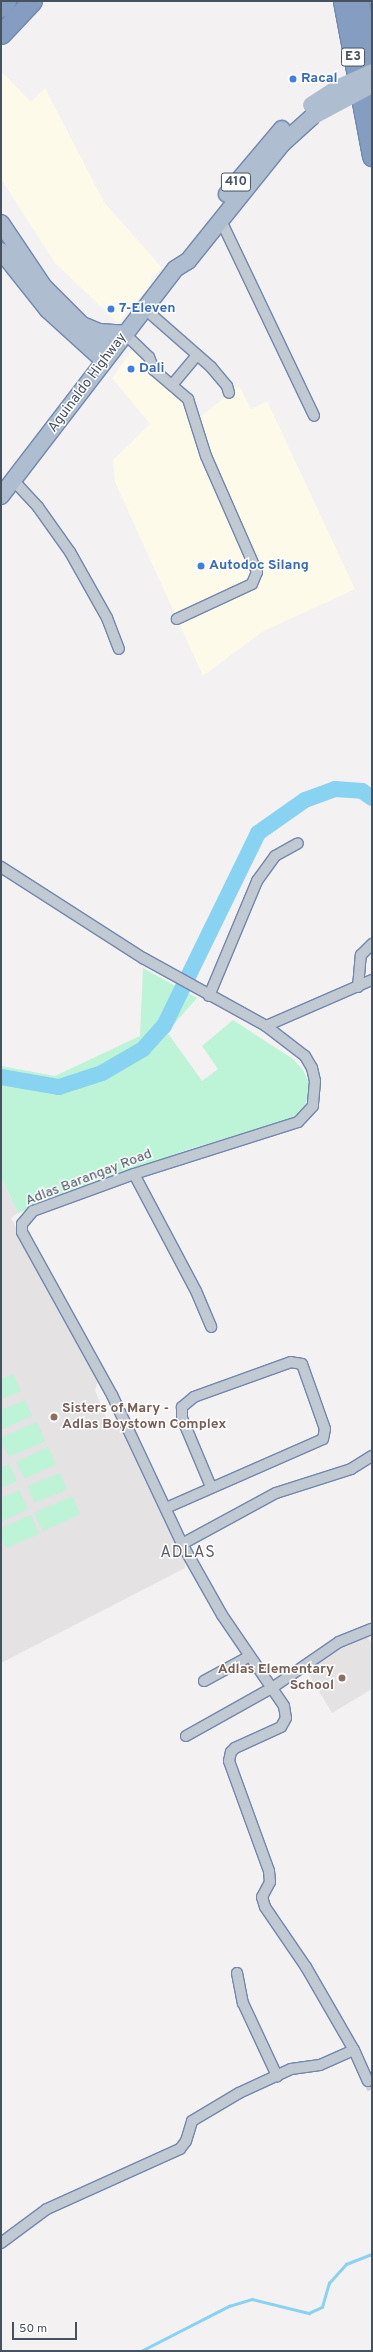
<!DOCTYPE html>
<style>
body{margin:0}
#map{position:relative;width:373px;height:2352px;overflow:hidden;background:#f3f1f1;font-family:Overpass,sans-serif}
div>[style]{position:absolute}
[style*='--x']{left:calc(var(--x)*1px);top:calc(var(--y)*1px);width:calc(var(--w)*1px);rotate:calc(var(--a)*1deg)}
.commercial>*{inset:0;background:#fdfaea}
.education>*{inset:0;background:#e4e2e3}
.green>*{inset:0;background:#bdf3d7;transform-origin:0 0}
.stream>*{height:2.5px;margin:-1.25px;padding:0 1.25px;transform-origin:1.25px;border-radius:1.25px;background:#88d2f2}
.river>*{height:16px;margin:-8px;padding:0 8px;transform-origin:8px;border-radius:8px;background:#88d2f2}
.minor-tunnel>*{height:10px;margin-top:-5px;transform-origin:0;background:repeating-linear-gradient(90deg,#d1d1d4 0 10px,transparent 0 15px)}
.roads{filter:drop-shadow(1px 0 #7188ae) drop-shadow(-1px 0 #7188ae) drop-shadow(0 1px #7188ae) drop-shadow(0 -1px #7188ae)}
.minor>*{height:10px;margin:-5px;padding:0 5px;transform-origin:5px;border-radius:5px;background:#c1c9d3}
.primary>*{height:16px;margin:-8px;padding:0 8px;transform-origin:8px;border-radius:8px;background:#afbdd1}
.motorway>*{height:19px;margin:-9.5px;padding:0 9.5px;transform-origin:9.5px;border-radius:9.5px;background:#869dc2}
.primary-bridge>*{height:16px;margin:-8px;padding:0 8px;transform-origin:8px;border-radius:8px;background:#afbdd1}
.dots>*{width:11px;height:11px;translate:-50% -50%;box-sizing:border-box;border:2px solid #fff;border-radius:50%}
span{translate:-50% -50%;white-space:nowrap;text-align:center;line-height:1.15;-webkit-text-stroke:3px #fff;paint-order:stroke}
.shield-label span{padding:1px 3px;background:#fff;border:1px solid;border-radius:3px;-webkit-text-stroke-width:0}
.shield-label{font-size:13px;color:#475260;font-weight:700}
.shop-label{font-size:14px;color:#366cbe;font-weight:700}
.left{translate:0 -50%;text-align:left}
.street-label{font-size:14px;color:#475260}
.education-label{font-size:14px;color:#785e54;font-weight:700}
.right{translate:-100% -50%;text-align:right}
.quarter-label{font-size:16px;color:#5d6066;letter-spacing:1px}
.frame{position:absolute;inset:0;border:2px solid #475260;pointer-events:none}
.scale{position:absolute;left:12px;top:2322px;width:65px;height:18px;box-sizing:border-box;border:2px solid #475260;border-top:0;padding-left:5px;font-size:12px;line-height:14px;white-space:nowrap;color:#475260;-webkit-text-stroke:3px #fff;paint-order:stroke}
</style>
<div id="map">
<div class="commercial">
<div style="clip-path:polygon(1px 71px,31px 102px,45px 88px,104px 202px,162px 268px,152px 277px,150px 285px,118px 323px,55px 263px,1px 179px)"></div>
<div style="clip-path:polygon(138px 342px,155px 359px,156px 365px,191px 396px,200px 417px,239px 386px,251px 409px,267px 401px,355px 589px,262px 632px,203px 676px,115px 482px,113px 460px,150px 424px,112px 378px)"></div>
</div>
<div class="education">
<div style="clip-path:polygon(1px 1177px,18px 1213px,11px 1218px,98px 1380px,95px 1390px,109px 1425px,118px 1420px,185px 1561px,185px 1568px,1px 1663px)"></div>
<div style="clip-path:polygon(365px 1633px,372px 1644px,372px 1689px,332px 1713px,305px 1668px,341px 1644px)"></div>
</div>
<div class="green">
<div style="clip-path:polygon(143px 968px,197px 998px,167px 1032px,202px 1081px,218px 1069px,202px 1046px,233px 1020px,293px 1059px,303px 1070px,308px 1081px,308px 1095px,304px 1109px,292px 1118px,181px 1152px,18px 1213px,1px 1177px,1px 1066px,55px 1076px,140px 1036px)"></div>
<div style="clip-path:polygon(13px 1374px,21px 1391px,1px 1399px,1px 1379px)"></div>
<div style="clip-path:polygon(25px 1400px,32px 1416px,1px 1430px,1px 1410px)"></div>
<div style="left:37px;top:1422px;width:21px;height:40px;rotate:67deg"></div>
<div style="left:48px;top:1447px;width:19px;height:35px;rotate:65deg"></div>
<div style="clip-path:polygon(9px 1464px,17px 1481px,1px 1488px,1px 1467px)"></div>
<div style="left:60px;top:1473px;width:18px;height:35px;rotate:68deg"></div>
<div style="clip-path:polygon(19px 1490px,28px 1509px,1px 1522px,1px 1498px)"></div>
<div style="left:72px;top:1496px;width:20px;height:41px;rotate:66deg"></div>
<div style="clip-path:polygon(31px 1515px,39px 1534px,6px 1548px,1px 1537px,1px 1528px)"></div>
</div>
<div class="stream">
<div style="--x:141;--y:2351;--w:99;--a:-27.1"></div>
<div style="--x:229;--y:2306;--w:24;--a:-17"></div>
<div style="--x:252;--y:2299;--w:59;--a:13.8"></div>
<div style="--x:309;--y:2313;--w:14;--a:-25"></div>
<div style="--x:322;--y:2307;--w:25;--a:-74"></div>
<div style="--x:329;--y:2283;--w:25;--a:-48"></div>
<div style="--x:346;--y:2264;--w:28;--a:-21"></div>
</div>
<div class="river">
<div style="--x:1;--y:1077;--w:59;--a:9.8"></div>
<div style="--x:59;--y:1087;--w:45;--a:-18"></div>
<div style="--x:102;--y:1073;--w:48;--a:-30.3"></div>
<div style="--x:143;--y:1049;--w:31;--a:-48"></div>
<div style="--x:164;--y:1026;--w:215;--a:-64"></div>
<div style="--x:258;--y:833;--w:57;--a:-35.1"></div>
<div style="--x:305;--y:800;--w:32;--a:-20"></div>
<div style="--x:335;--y:789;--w:27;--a:4"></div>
<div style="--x:362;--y:791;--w:12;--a:35"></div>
</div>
<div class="minor-tunnel">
<div style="--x:368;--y:2081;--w:9;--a:63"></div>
</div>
<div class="roads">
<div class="minor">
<div style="--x:218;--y:223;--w:7;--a:34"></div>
<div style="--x:224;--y:227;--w:209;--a:64.5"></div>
<div style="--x:145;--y:309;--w:88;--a:41.3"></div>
<div style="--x:211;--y:367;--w:25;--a:50"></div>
<div style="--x:227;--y:386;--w:7;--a:74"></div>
<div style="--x:125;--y:334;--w:33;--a:44"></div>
<div style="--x:149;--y:357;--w:14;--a:69"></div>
<div style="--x:154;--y:370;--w:45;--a:40.5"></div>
<div style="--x:188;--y:399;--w:60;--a:72.5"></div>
<div style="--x:206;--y:456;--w:127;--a:66.3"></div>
<div style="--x:257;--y:572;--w:13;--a:113"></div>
<div style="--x:252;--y:584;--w:83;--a:155"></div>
<div style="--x:172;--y:385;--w:39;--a:-50"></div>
<div style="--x:13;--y:480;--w:37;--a:47"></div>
<div style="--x:38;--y:507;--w:55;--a:54.6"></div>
<div style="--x:70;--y:552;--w:76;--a:60.7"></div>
<div style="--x:107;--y:618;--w:33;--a:69"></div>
<div style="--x:1;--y:867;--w:169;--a:32.7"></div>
<div style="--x:143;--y:958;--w:141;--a:28.9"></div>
<div style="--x:266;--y:1026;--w:49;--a:37.6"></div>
<div style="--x:305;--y:1056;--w:14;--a:60"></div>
<div style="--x:312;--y:1068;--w:13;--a:77"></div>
<div style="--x:315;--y:1081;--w:25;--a:95"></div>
<div style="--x:313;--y:1106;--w:22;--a:133"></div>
<div style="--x:298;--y:1122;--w:172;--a:162.4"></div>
<div style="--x:134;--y:1174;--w:108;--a:159.9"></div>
<div style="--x:33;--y:1211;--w:17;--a:130"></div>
<div style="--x:22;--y:1224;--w:8;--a:90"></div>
<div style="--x:22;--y:1232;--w:186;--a:61.1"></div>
<div style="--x:112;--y:1395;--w:165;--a:64.8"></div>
<div style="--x:182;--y:1544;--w:81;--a:60.6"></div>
<div style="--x:222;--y:1615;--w:110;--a:55.7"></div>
<div style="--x:284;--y:1706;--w:12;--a:81"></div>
<div style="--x:286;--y:1718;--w:10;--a:119"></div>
<div style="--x:281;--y:1727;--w:51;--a:155.5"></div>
<div style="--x:235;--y:1748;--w:6;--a:135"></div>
<div style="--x:231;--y:1752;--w:9;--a:103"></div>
<div style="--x:229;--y:1761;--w:117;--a:70"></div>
<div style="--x:269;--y:1871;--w:11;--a:85"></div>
<div style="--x:270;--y:1882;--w:17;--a:118"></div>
<div style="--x:262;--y:1897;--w:10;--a:73"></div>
<div style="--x:265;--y:1907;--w:73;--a:55.7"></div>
<div style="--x:306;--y:1967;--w:96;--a:60"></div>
<div style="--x:354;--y:2050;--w:34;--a:66"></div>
<div style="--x:358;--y:987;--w:32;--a:-85"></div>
<div style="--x:361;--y:955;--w:16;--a:-45"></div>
<div style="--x:209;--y:996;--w:125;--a:-67.3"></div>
<div style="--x:257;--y:881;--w:31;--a:-54"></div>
<div style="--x:275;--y:856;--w:26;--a:-29"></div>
<div style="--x:266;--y:1026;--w:116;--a:-23.5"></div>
<div style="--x:134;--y:1174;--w:132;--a:62.1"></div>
<div style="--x:196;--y:1291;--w:39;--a:67"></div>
<div style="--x:166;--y:1508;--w:171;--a:-23.7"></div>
<div style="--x:323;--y:1439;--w:10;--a:-79"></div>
<div style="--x:325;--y:1429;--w:69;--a:-109.5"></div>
<div style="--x:302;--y:1364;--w:11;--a:-170"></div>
<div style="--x:291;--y:1362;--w:103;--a:160.2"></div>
<div style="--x:194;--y:1397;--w:16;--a:140"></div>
<div style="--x:182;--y:1407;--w:11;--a:90"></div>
<div style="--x:182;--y:1418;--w:75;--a:67.2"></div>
<div style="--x:182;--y:1544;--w:107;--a:-28.5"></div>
<div style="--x:276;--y:1493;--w:79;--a:-17.7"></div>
<div style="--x:351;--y:1469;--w:25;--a:-32"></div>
<div style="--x:204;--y:1681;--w:52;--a:-28.5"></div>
<div style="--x:186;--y:1736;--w:98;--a:-29.2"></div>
<div style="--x:272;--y:1688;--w:81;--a:-34.5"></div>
<div style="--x:339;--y:1642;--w:35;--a:-22"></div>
<div style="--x:237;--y:1973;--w:31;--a:79"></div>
<div style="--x:243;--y:2003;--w:81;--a:65"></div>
<div style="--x:1;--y:2243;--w:57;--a:-36.5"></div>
<div style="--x:47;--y:2209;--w:146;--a:-24.3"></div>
<div style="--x:180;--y:2149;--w:10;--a:-53"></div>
<div style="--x:186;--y:2141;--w:21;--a:-73"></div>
<div style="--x:192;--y:2121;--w:55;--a:-30.8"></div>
<div style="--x:239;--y:2093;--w:57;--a:-24.8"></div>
<div style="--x:291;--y:2069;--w:29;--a:-8"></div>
<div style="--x:320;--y:2065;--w:37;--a:-24"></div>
</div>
<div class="primary">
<div style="--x:227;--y:194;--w:85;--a:-49.8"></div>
<div style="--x:1;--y:223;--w:77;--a:56.1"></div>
<div style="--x:44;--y:287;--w:93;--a:45"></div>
<div style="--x:1;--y:251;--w:75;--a:51.5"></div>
<div style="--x:48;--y:310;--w:76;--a:42.3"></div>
<div style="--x:85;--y:326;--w:15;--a:23"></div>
<div style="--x:99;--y:332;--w:26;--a:4"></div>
<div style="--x:1;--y:496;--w:286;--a:-52.5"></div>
<div style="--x:175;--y:269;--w:15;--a:-32"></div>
<div style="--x:188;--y:261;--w:151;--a:-51.2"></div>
<div style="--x:283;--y:143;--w:39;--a:-42"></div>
</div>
<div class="motorway">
<div style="--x:343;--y:1;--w:158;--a:79.4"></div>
<div style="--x:359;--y:1;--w:77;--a:80.3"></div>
<div style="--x:1;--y:7;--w:8;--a:-50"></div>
<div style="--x:1;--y:34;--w:45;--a:-46.8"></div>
</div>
</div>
<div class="primary-bridge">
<div style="--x:311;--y:105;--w:33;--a:-33"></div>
<div style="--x:339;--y:87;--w:36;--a:-24"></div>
<div style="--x:312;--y:117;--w:68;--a:-28.1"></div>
</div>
<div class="dots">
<div style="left:293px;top:79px;background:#3f7fe0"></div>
<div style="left:111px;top:309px;background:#3f7fe0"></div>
<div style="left:131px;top:369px;background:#3f7fe0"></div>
<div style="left:201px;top:566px;background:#3f7fe0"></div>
<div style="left:54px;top:1417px;background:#8d6e63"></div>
<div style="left:342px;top:1678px;background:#8d6e63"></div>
</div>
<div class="shield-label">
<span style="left:353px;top:57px">E3</span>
<span style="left:236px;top:182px">410</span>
</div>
<div class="shop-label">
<span class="left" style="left:301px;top:79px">Racal</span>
<span class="left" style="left:119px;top:309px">7-Eleven</span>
<span class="left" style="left:139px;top:369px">Dali</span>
<span class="left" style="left:209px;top:566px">Autodoc Silang</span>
</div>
<div class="street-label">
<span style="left:88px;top:383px;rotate:-53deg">Aguinaldo Highway</span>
<span style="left:89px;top:1178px;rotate:-21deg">Adlas Barangay Road</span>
</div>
<div class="education-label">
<span class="left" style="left:62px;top:1417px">Sisters of Mary -<br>Adlas Boystown Complex</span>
<span class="right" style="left:334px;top:1678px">Adlas Elementary<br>School</span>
</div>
<div class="quarter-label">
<span style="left:188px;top:1553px">ADLAS</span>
</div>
<div class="frame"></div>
<div class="scale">50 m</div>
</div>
